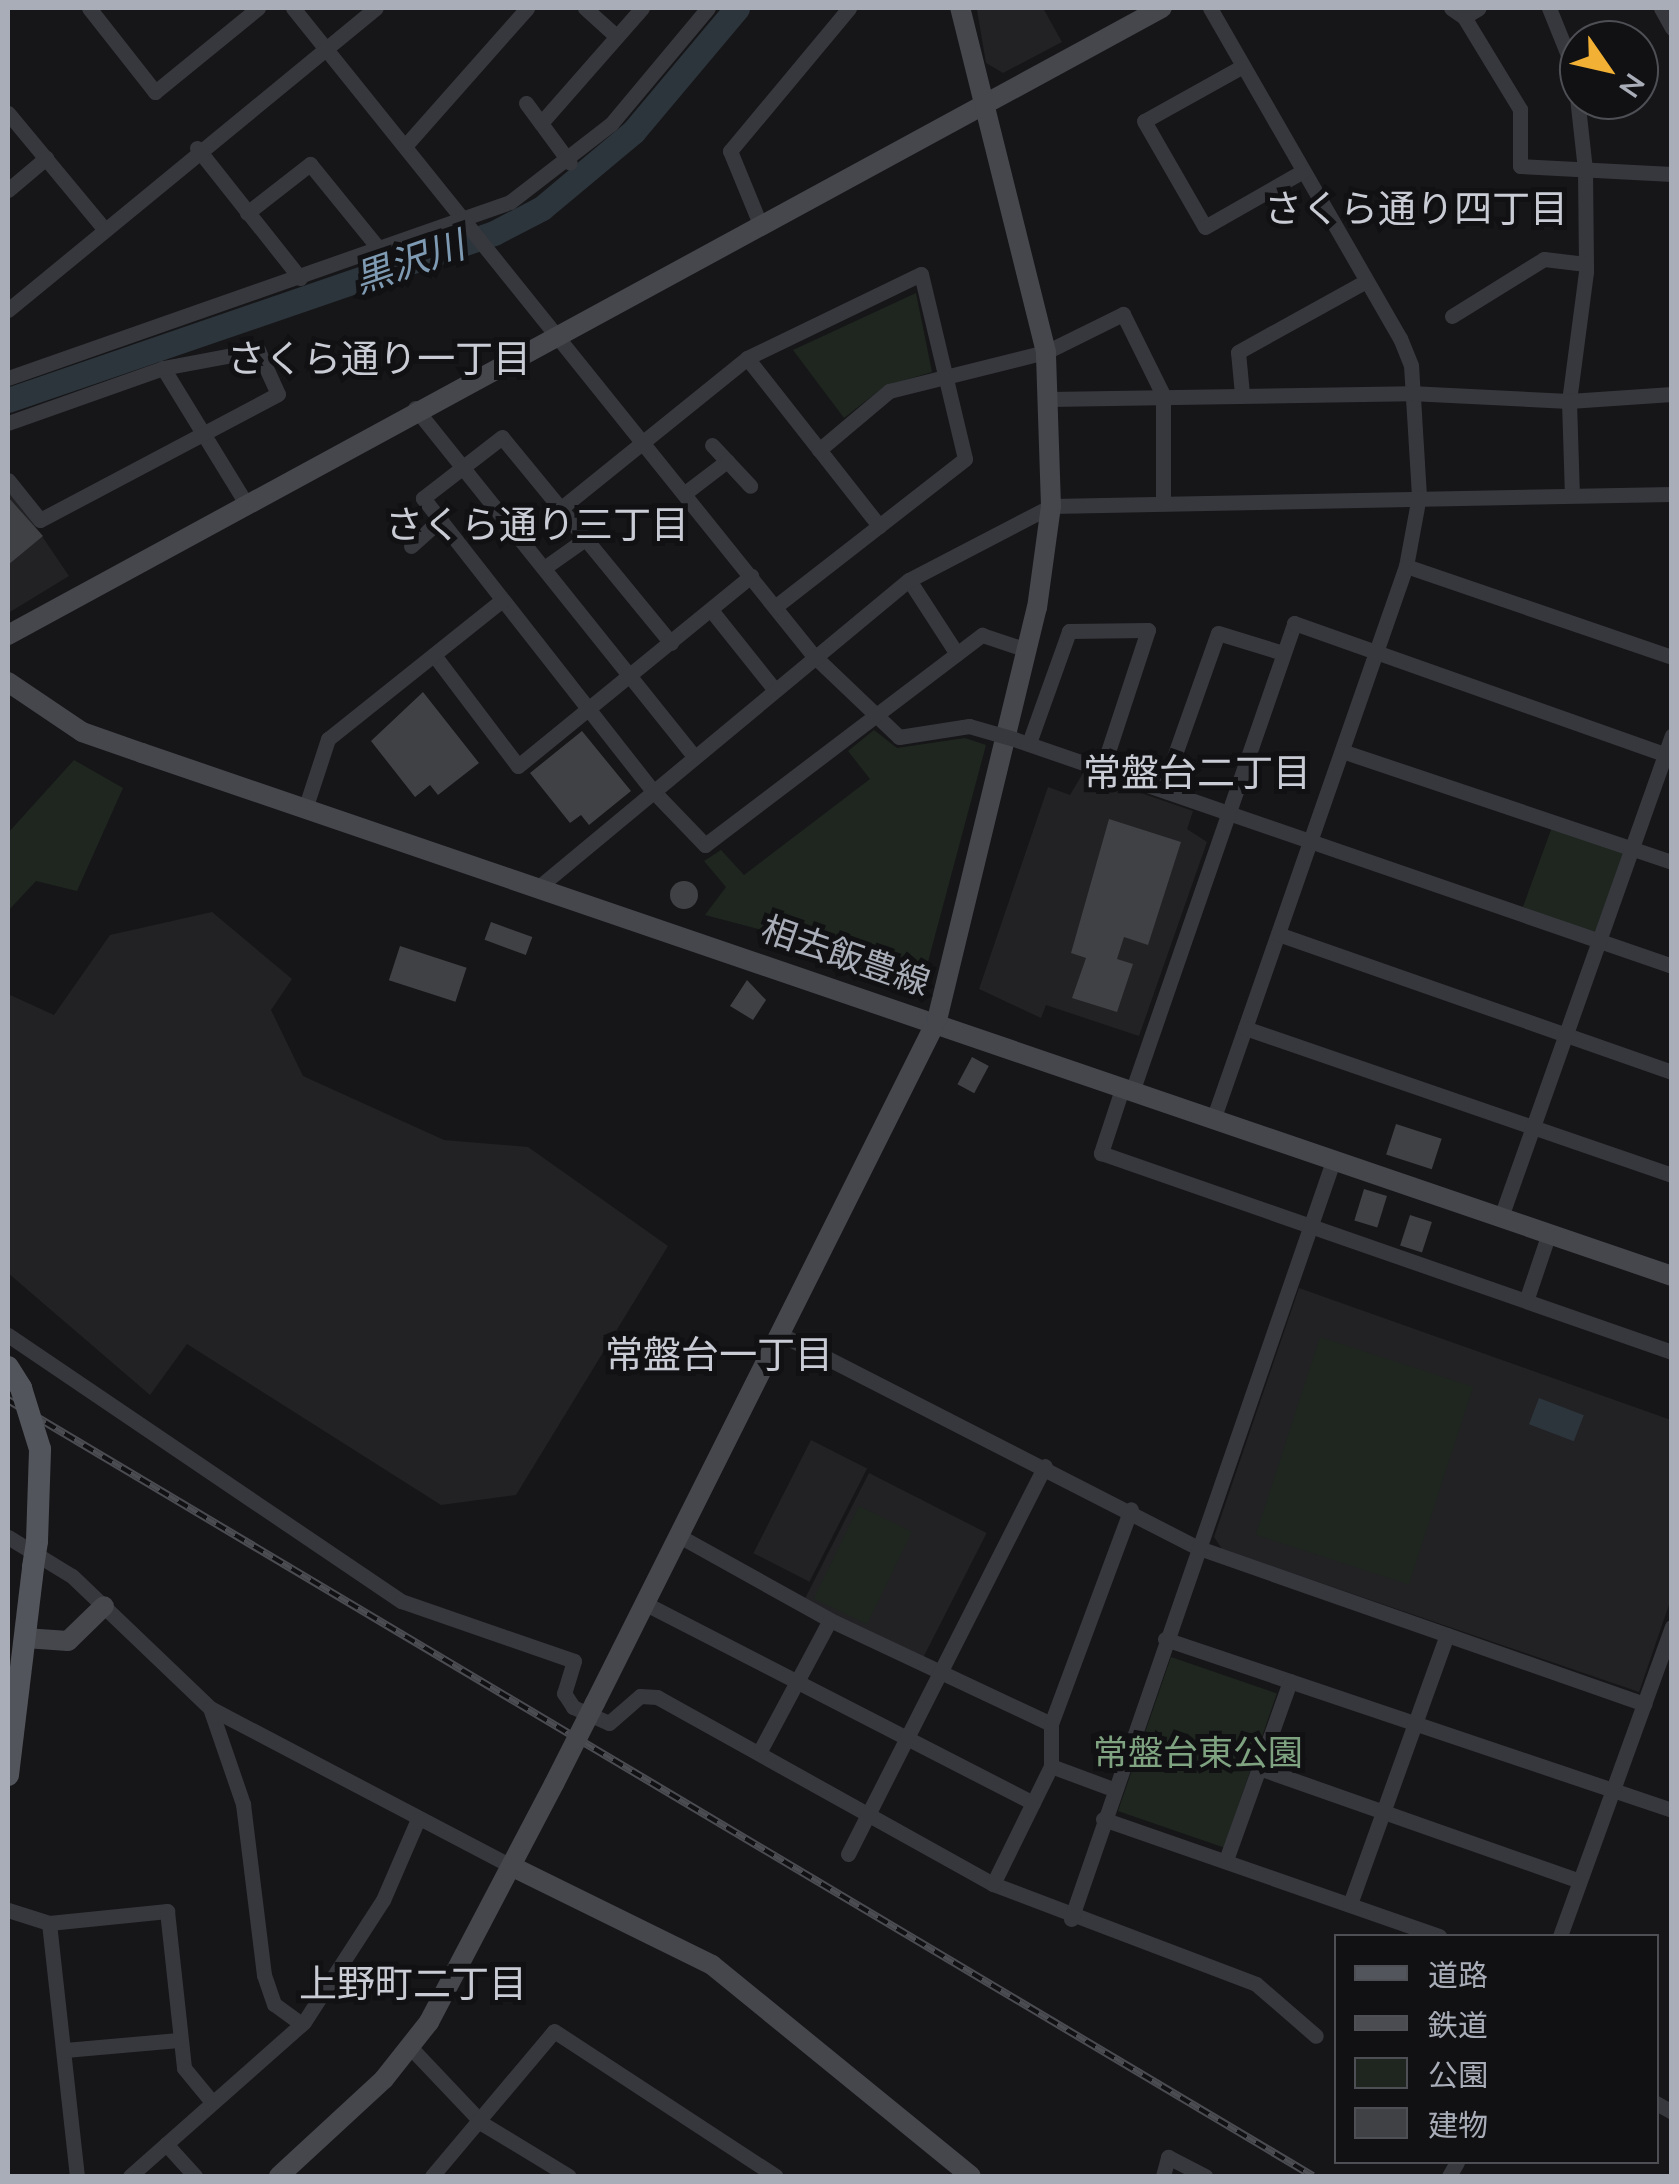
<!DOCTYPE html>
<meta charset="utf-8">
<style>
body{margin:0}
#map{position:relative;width:1679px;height:2184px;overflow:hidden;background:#161618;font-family:Mulish,"Noto Sans JP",sans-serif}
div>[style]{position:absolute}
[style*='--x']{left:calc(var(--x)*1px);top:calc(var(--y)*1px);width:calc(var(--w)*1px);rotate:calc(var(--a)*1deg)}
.built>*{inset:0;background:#222225;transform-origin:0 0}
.green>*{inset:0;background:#1e261f;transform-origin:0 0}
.water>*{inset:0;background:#2c353c;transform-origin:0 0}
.river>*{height:25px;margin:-12.5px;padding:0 12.5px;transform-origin:12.5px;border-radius:12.5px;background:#2c353c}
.building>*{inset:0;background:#404145;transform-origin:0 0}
.round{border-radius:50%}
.street>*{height:15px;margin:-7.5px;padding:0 7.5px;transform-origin:7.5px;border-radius:7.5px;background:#37383d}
.secondary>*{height:20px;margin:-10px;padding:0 10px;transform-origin:10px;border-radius:10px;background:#45474d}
.primary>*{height:22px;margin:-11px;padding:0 11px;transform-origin:11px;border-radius:11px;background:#53555c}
.rail>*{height:8px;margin-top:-4px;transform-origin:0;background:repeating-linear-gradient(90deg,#111113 0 11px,#4a4c52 0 22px);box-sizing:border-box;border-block:2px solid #4a4c52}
.street-bridge>*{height:15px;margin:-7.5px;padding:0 7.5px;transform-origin:7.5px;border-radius:7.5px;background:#37383d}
.secondary-bridge>*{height:20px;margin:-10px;padding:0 10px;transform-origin:10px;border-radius:10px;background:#45474d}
.primary-bridge>*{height:22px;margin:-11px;padding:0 11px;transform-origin:11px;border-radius:11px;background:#53555c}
span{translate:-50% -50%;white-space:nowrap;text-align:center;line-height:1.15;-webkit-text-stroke:10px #111113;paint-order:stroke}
.street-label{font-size:35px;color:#a8adb8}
.park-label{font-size:35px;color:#7fa381}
.neighbourhood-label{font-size:38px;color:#c9ccd4}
.water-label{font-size:38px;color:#7f9bb3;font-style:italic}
.frame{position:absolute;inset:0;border:10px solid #a8adb8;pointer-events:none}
.legend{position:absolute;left:1334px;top:1934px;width:325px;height:230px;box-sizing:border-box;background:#111113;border:2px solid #4d4f55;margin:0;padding:12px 18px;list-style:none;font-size:30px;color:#a8adb8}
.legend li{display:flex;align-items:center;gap:20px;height:50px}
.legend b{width:50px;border:2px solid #4d4f55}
.north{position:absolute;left:1559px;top:20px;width:100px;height:100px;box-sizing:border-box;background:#111113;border:2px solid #4d4f55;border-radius:50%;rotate:124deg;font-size:28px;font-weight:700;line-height:40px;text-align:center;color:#a8adb8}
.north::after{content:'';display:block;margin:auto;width:35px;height:45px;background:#f2b134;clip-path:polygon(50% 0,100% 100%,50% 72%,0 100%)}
</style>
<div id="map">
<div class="built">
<div style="clip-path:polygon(1043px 8px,1062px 42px,1003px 73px,986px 63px,977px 10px)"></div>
<div style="clip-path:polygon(8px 486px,69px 576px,10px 612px,8px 611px)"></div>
<div style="clip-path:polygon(1083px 773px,1193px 811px,1187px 829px,1207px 842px,1139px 1036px,1046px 1005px,1041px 1018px,979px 989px,1048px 787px,1070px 795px)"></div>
<div style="clip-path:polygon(212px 912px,292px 979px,271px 1010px,303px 1076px,444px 1140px,528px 1147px,668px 1246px,516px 1495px,441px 1505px,187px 1344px,150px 1395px,8px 1273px,8px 994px,54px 1015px,110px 935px)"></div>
<div style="clip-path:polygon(1299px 1288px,1671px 1420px,1671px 1599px,1639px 1692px,1222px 1549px,1214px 1537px)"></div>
<div style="left:811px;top:1440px;width:63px;height:127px;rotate:27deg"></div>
<div style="left:869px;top:1473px;width:132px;height:142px;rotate:27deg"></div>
</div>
<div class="green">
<div style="clip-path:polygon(916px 293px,932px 372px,885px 386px,844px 418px,793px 350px)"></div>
<div style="clip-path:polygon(874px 730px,897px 748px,965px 738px,986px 745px,925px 973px,705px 915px,726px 887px,704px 861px,721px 850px,744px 875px,870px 779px,848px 751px)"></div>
<div style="clip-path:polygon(74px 760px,123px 788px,77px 891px,36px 881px,8px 911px,8px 833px)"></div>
<div style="left:1552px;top:827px;width:77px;height:85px;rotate:20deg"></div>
<div style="left:1320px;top:1337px;width:161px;height:208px;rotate:18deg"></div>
<div style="left:859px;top:1506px;width:59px;height:103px;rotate:26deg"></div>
<div style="left:1171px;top:1657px;width:112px;height:163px;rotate:19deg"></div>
</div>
<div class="water">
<div style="left:1539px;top:1398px;width:48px;height:28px;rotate:21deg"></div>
</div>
<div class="river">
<div style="--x:8;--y:400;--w:514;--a:-18.96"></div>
<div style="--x:494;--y:233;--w:54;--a:-27.5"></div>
<div style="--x:542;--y:208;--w:119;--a:-39.9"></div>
<div style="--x:633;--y:132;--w:162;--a:-50"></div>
</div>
<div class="building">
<div style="clip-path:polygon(8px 497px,43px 536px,8px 565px)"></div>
<div style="clip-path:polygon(423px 692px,479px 763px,438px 795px,430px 785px,415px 797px,371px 741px)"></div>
<div style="clip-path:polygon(582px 731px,631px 791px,589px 825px,581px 815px,570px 823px,530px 773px)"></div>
<div style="clip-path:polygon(1109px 819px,1181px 842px,1148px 945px,1124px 937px,1117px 959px,1133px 964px,1117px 1012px,1072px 998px,1086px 958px,1071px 953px)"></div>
<div class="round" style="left:670px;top:881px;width:28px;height:28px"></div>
<div style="left:491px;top:922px;width:44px;height:19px;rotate:20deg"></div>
<div style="left:400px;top:946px;width:70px;height:36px;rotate:18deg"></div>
<div style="clip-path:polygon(747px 980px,766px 1000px,753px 1020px,730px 1006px)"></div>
<div style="left:972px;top:1057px;width:19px;height:31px;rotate:28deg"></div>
<div style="left:1396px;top:1124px;width:48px;height:32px;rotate:18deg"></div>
<div style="left:1364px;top:1189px;width:24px;height:33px;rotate:17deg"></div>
<div style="left:1410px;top:1215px;width:23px;height:32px;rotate:18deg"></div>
</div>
<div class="street">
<div style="--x:89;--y:8;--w:107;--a:51.8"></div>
<div style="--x:155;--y:92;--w:133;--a:-39.2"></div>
<div style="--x:293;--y:8;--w:830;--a:51.21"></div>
<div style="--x:813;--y:655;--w:119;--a:43.6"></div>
<div style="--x:899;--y:737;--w:71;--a:-8.9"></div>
<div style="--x:585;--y:8;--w:42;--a:42.1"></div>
<div style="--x:1210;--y:8;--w:381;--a:60.1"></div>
<div style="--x:1400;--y:338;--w:29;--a:68"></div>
<div style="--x:1411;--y:365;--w:131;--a:86.5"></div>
<div style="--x:1419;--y:496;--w:71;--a:100.5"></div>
<div style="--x:1406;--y:566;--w:583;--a:109.21"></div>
<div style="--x:1451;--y:8;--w:16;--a:35"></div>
<div style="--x:1464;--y:17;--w:17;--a:-31"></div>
<div style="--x:1549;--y:8;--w:67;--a:68"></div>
<div style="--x:1574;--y:70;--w:101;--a:83.7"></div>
<div style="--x:1585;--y:170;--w:102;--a:89.4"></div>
<div style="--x:1586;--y:272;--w:130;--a:97.5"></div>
<div style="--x:1569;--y:401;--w:94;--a:88.2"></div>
<div style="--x:1661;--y:8;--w:23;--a:61"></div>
<div style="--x:1464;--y:17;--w:108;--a:58.7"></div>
<div style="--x:1520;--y:109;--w:57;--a:90"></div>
<div style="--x:1520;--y:166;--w:152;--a:3"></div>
<div style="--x:1243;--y:66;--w:113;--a:150.9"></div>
<div style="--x:1144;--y:121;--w:122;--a:60.1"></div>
<div style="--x:1205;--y:227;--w:113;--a:-29.7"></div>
<div style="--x:526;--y:103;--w:74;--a:53.7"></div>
<div style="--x:8;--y:113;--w:152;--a:50.3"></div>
<div style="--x:541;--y:123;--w:153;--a:-48.7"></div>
<div style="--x:406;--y:145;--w:183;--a:-48.5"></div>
<div style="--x:197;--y:148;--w:166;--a:51.6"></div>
<div style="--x:8;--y:190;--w:50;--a:-40.1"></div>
<div style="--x:247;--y:213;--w:80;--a:-37.9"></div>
<div style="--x:310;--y:164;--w:111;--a:50.9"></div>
<div style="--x:760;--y:224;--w:79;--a:-112.3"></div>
<div style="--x:730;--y:151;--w:186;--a:-50.2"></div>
<div style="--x:8;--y:310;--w:476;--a:-39.4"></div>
<div style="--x:1452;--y:316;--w:108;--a:-31.8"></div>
<div style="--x:1544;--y:259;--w:42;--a:6.8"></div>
<div style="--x:747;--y:358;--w:214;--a:51.8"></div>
<div style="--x:163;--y:368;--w:157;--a:58.5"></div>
<div style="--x:8;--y:378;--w:532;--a:-19.32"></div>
<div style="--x:510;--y:202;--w:128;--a:-37.7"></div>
<div style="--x:611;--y:124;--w:151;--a:-50.1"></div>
<div style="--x:1242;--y:394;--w:42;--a:-95.4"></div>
<div style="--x:1238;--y:352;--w:146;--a:-29"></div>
<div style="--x:1048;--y:399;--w:362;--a:-0.9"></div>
<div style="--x:1410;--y:393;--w:159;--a:2.9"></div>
<div style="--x:1569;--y:401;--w:103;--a:-3.9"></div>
<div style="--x:415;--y:408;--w:447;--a:51.3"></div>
<div style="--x:8;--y:423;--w:164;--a:-19.5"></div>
<div style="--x:163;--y:368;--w:97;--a:-10.7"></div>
<div style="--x:258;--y:350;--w:48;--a:65.6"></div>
<div style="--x:278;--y:394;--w:269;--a:152.1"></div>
<div style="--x:40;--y:520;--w:51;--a:-128.7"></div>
<div style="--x:712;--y:445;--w:22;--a:47"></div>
<div style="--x:819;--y:450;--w:92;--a:-40.1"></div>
<div style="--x:889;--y:391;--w:162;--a:-14"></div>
<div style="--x:1046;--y:352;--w:86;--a:-26.3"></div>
<div style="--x:1123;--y:314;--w:90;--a:63.7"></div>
<div style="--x:1163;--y:395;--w:106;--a:90"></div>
<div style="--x:685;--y:493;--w:53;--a:-37.3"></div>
<div style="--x:727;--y:461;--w:34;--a:47"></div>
<div style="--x:560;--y:509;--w:240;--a:-38.9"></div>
<div style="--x:747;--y:358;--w:193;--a:-25.8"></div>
<div style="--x:921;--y:274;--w:190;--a:76.6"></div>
<div style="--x:965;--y:459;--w:241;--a:142.1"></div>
<div style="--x:411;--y:546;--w:39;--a:-42"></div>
<div style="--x:1406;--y:566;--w:281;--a:18.9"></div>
<div style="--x:544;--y:568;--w:50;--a:-35.3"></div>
<div style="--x:909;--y:580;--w:88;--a:57"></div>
<div style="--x:711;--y:610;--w:101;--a:51.4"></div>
<div style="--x:671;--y:643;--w:266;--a:-129.4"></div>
<div style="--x:502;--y:437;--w:100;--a:142.3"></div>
<div style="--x:423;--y:498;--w:372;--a:51.9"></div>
<div style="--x:653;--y:791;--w:75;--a:46.1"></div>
<div style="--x:705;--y:845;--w:348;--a:-37.2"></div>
<div style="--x:982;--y:635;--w:47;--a:18.4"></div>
<div style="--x:434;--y:655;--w:139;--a:52.9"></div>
<div style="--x:518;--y:766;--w:301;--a:-39.2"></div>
<div style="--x:1014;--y:739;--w:696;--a:19.03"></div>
<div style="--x:1029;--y:743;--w:119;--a:-70.3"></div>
<div style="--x:1069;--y:631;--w:79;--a:-0.7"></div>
<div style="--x:1148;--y:630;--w:144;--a:108.2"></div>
<div style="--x:1342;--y:751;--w:348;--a:18.6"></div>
<div style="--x:1163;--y:788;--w:164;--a:-70.5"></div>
<div style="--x:1218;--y:633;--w:68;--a:17.1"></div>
<div style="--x:305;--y:809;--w:74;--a:-71.8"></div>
<div style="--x:328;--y:739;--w:223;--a:-38.6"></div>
<div style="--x:540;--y:886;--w:479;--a:-39.7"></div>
<div style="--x:909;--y:580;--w:160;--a:-27.5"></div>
<div style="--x:1051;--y:506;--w:621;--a:-1.11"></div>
<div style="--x:1278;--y:934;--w:417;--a:19.3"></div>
<div style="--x:1245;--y:1028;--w:452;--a:19"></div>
<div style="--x:1123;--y:1086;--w:71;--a:108.2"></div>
<div style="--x:1101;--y:1153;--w:605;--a:19.21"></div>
<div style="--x:1133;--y:1089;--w:493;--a:-70.9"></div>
<div style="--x:1294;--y:623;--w:401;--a:19.5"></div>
<div style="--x:1501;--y:1217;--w:511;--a:-70.47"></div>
<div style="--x:1526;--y:1301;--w:72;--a:-71.3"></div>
<div style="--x:780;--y:1334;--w:470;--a:27.1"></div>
<div style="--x:1199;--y:1548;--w:472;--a:19.3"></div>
<div style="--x:8;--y:1335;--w:475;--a:34.1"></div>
<div style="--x:401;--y:1601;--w:183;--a:19.1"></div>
<div style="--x:574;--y:1661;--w:34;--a:107"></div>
<div style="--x:564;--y:1693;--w:17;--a:57"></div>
<div style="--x:573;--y:1707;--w:39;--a:24"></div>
<div style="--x:609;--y:1723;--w:41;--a:-41.1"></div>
<div style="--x:640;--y:1696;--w:17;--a:3"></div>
<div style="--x:657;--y:1697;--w:385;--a:29.1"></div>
<div style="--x:993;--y:1884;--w:281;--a:20.8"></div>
<div style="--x:1256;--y:1984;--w:79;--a:40.9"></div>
<div style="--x:8;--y:1537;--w:75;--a:31.4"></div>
<div style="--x:72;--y:1576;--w:191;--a:43.7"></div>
<div style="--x:210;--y:1708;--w:342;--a:27.7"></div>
<div style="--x:681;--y:1537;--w:171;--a:29.1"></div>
<div style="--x:830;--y:1620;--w:244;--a:25.2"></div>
<div style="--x:646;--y:1604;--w:435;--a:27.2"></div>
<div style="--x:1165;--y:1639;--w:535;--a:18.64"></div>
<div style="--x:210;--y:1708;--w:102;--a:71"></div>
<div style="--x:243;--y:1804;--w:172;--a:83"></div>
<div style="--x:264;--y:1975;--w:31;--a:71"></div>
<div style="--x:274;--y:2004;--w:34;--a:36"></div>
<div style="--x:761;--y:1749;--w:146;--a:-61.9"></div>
<div style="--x:1051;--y:1766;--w:66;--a:20.4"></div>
<div style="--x:1259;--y:1768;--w:339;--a:19.4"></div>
<div style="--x:1103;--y:1819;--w:356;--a:19.2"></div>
<div style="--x:848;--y:1854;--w:435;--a:-63.1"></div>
<div style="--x:1226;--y:1860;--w:190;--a:-70.3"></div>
<div style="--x:993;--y:1884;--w:131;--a:-63.8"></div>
<div style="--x:1051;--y:1766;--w:42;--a:-90"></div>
<div style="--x:1051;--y:1724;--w:229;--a:-69.6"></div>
<div style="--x:1350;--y:1904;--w:286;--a:-70.2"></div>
<div style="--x:8;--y:1910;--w:43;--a:17.6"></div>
<div style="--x:49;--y:1923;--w:119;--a:-5.8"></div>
<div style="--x:167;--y:1911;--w:158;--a:83.8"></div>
<div style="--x:184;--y:2068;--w:44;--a:50.5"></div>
<div style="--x:1071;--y:1919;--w:805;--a:-70.93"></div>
<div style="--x:49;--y:1923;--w:255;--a:83.7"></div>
<div style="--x:1560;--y:1936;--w:329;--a:-70.1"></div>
<div style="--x:410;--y:2047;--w:106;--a:46.5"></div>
<div style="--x:483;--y:2124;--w:100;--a:31.2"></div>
<div style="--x:65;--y:2050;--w:114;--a:-5"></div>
<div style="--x:1656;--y:2103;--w:18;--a:29"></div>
<div style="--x:166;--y:2144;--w:43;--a:47.8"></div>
<div style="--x:130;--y:2176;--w:232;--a:-41.5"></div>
<div style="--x:304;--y:2022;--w:145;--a:-57.1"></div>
<div style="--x:383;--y:1900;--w:88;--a:-66.6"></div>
<div style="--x:432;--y:2176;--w:189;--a:-49.9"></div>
<div style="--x:554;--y:2031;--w:265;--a:33.2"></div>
<div style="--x:1163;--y:2176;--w:20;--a:-75"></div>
<div style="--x:1168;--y:2157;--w:42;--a:27.2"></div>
<div style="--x:1449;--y:2176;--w:16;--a:-60"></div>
</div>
<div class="secondary">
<div style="--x:8;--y:635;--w:1313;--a:-28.52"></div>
<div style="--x:8;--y:682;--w:89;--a:34"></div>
<div style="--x:82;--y:732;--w:64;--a:19.3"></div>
<div style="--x:142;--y:753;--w:1617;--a:18.87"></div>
<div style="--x:25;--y:1638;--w:43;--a:4"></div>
<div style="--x:68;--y:1641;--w:50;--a:-44.2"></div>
<div style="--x:595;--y:1703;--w:764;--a:-63.4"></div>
<div style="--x:937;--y:1020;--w:424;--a:-76.4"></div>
<div style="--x:1037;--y:608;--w:103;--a:-82.2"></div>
<div style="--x:1051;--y:506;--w:154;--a:-91.9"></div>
<div style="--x:1046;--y:352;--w:355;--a:-104"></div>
<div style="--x:513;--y:1867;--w:222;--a:26.2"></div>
<div style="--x:712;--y:1965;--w:334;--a:39.2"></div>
<div style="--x:279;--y:2176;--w:143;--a:-42.7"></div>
<div style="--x:384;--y:2079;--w:73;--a:-51.7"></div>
<div style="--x:429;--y:2022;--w:269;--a:-62.3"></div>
</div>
<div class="primary">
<div style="--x:8;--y:1367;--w:25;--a:58"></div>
<div style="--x:37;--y:1541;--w:92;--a:-88.1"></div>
<div style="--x:8;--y:1775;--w:209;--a:-83.1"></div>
</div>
<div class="rail">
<div style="--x:8;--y:1400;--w:1518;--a:30.74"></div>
</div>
<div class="street-bridge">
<div style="--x:969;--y:726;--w:47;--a:16.1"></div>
</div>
<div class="secondary-bridge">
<div style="--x:554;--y:1784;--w:91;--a:-63.2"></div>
</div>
<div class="primary-bridge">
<div style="--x:21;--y:1388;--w:64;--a:72.7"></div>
<div style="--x:33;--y:1567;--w:26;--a:-81"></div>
</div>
<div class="street-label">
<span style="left:846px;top:955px;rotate:19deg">相去飯豊線</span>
</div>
<div class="park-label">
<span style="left:1198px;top:1752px">常盤台東公園</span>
</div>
<div class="neighbourhood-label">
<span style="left:1416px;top:209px">さくら通り四丁目</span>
<span style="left:379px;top:359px">さくら通り一丁目</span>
<span style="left:537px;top:525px">さくら通り三丁目</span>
<span style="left:1197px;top:773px">常盤台二丁目</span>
<span style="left:719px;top:1355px">常盤台一丁目</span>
<span style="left:413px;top:1984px">上野町二丁目</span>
</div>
<div class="water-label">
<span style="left:409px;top:262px;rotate:-19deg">黒沢川</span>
</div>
<div class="frame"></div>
<ul class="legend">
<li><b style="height:12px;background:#53555c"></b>道路</li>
<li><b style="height:12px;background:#4a4c52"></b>鉄道</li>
<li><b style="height:28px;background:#1e261f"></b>公園</li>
<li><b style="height:28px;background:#404145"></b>建物</li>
</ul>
<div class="north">N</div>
</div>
